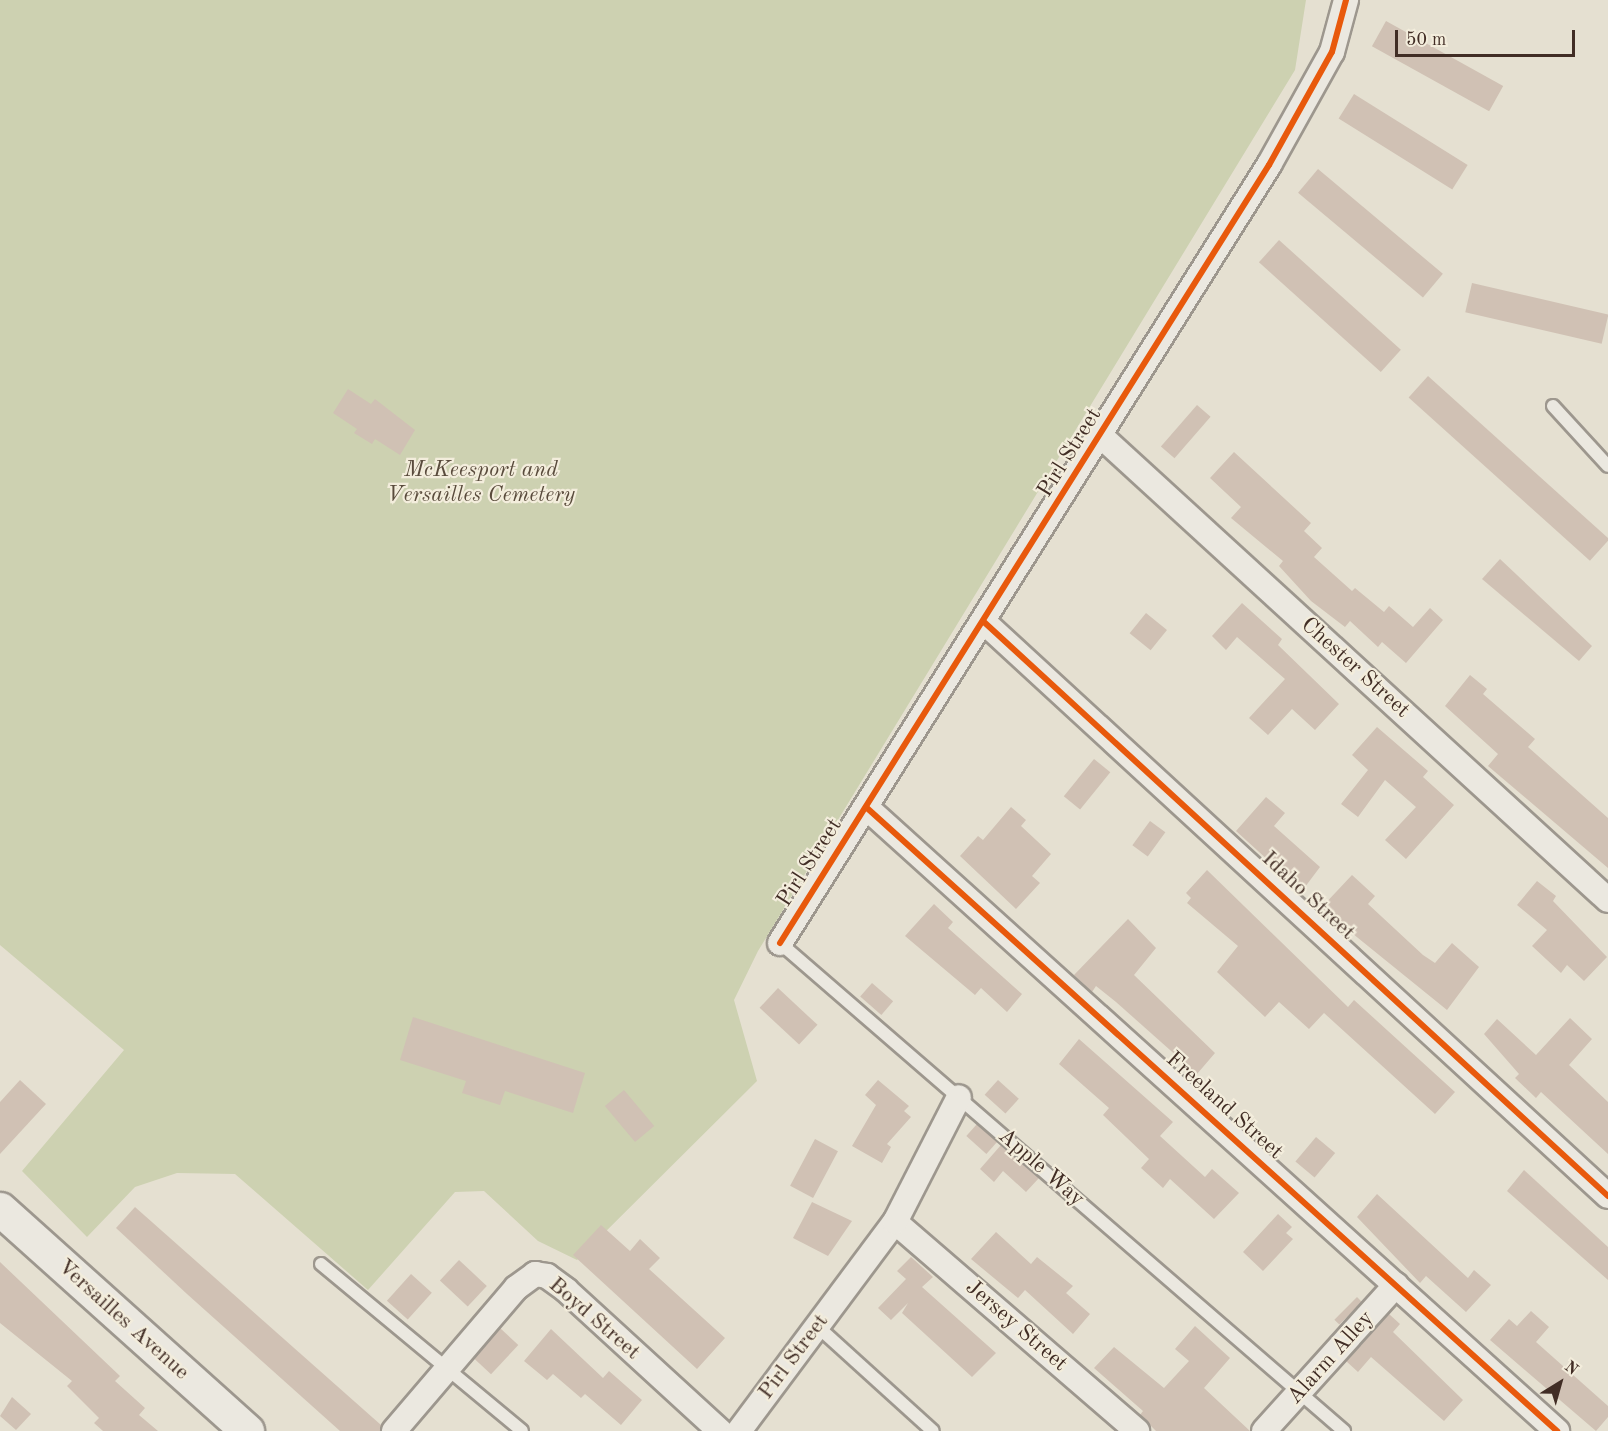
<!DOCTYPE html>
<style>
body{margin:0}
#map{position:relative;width:1608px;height:1431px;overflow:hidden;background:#e5e0d1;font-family:"Old Standard TT",serif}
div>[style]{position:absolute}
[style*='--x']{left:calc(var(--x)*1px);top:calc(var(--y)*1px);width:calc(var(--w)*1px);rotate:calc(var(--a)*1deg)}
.green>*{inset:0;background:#cdd1b1}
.building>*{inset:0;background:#d0c1b4;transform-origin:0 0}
.roads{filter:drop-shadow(2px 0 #9d978e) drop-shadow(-2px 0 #9d978e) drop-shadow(0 2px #9d978e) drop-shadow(0 -2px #9d978e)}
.lane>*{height:12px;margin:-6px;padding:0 6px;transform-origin:6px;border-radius:6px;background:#ebe8e0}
.street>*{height:24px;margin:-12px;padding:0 12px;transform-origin:12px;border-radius:12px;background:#ebe8e0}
.secondary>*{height:33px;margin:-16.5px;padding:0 16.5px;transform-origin:16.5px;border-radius:16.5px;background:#ebe8e0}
.cycleway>*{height:6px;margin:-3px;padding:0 3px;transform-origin:3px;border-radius:3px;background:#e8590c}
span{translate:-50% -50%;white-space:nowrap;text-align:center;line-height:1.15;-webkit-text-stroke:4.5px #f3eddc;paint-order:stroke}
.street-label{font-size:22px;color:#412d25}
.park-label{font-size:22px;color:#594b3c;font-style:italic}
.north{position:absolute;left:1530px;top:1353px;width:60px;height:60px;-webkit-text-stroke:4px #f3eddc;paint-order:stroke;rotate:37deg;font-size:16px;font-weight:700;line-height:24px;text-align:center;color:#412d25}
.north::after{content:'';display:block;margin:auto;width:21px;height:27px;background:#412d25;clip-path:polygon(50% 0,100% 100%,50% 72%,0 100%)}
.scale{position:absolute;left:1395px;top:30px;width:180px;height:27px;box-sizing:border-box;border:3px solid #412d25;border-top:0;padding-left:8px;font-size:18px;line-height:21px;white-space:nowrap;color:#412d25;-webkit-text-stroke:4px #f3eddc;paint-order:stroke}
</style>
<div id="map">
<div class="green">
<div style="clip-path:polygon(0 0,1306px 0,1295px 70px,758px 951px,734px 1000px,757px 1081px,577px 1260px,538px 1241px,484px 1191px,455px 1192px,368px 1290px,235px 1174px,177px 1173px,135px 1187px,87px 1237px,22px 1171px,124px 1050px,0 945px)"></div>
</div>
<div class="building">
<div style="left:1386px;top:21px;width:134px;height:29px;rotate:29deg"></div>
<div style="left:1354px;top:94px;width:134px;height:29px;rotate:32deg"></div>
<div style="left:1318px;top:169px;width:163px;height:31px;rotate:40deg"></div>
<div style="left:1279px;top:240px;width:164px;height:30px;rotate:42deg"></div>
<div style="left:1472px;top:283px;width:140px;height:30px;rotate:13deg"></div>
<div style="left:1428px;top:376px;width:244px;height:29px;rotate:42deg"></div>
<div style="clip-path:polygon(348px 389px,371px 404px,375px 399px,415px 430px,400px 455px,375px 439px,372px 444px,354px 433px,357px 429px,333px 413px)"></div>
<div style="left:1197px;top:405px;width:18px;height:55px;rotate:41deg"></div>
<div style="clip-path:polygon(1234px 452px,1311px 523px,1304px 531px,1322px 548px,1314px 557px,1352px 591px,1355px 588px,1384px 612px,1389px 606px,1413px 627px,1430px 608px,1443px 620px,1406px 663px,1382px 642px,1378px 647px,1350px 621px,1345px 627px,1311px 601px,1279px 566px,1283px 561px,1231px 518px,1241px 507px,1210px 478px)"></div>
<div style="clip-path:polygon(1500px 559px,1592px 646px,1579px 661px,1482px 579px)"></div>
<div style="clip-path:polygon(1242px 603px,1282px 639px,1278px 645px,1339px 704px,1315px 730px,1292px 709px,1268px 735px,1249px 718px,1285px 679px,1237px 637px,1226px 650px,1212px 636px)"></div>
<div style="left:1146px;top:613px;width:27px;height:26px;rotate:39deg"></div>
<div style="clip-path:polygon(1470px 675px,1487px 689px,1483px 694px,1535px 739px,1528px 747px,1608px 818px,1608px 868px,1488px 766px,1498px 754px,1445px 706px)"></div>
<div style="clip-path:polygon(1377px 727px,1428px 771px,1423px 777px,1454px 805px,1406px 859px,1385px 840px,1416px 807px,1385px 780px,1358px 817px,1341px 804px,1368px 770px,1352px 755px)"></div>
<div style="left:1094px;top:759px;width:21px;height:48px;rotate:39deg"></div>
<div style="clip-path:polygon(1266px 797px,1285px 813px,1274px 826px,1320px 867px,1302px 891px,1236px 831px)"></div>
<div style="clip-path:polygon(1011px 807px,1026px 820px,1021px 826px,1051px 854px,1032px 876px,1040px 883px,1016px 909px,960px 856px,978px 836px,983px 840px)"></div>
<div style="left:1150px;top:821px;width:19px;height:30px;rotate:36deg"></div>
<div style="clip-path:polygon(1207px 870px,1348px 1007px,1354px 1000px,1455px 1092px,1435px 1114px,1324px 1013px,1309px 1029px,1279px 1002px,1265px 1017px,1217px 972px,1238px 946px,1187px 903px,1191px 898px,1186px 893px)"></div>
<div style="clip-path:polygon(1352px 875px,1375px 896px,1368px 904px,1423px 955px,1435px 963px,1452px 943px,1479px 967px,1447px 1010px,1321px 908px)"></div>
<div style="clip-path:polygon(1537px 881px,1556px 896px,1553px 901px,1607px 957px,1584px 981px,1567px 965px,1561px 973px,1532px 946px,1547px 930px,1517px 905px)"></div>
<div style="clip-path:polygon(934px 904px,953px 922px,948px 928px,1022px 994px,1007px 1012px,981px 988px,975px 995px,905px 936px)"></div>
<div style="clip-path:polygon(1128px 919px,1156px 948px,1134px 975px,1215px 1053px,1197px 1074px,1116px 1002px,1096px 986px,1092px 992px,1074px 975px)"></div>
<div style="left:872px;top:983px;width:28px;height:18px;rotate:41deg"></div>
<div style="left:778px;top:988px;width:54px;height:27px;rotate:43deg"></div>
<div style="clip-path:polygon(413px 1017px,585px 1073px,573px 1113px,505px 1091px,500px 1105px,462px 1093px,466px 1081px,400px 1060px)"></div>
<div style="clip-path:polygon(1570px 1018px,1592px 1039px,1569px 1065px,1608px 1102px,1608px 1154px,1541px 1092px,1536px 1098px,1515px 1078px,1519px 1074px,1484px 1034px,1497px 1019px,1536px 1055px)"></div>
<div style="clip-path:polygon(1079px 1039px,1173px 1122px,1160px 1136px,1205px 1177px,1212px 1169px,1239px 1193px,1214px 1219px,1170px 1179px,1163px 1188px,1141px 1168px,1149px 1159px,1103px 1115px,1109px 1108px,1059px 1064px)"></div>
<div style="clip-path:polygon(20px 1080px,46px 1104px,0 1154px,0 1102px)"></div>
<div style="clip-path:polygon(878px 1080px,909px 1106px,904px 1111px,911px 1117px,887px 1144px,891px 1147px,882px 1163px,852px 1146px,876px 1105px,865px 1095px)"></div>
<div style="left:998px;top:1080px;width:28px;height:20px;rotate:42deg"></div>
<div style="left:624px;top:1090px;width:47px;height:25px;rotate:50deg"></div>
<div style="left:977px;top:1124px;width:27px;height:16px;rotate:42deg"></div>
<div style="left:1316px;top:1137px;width:25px;height:32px;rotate:40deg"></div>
<div style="left:815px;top:1139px;width:26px;height:53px;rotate:28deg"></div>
<div style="clip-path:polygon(1001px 1145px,1039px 1178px,1026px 1192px,1003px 1171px,994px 1182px,980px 1169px)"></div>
<div style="clip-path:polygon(1524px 1170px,1608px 1247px,1608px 1280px,1507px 1191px)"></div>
<div style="clip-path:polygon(1377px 1194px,1468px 1278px,1474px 1270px,1491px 1285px,1466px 1312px,1426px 1276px,1420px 1283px,1357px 1217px)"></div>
<div style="clip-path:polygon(812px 1202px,852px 1221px,828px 1256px,793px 1238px)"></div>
<div style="clip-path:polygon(135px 1207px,381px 1425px,380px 1431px,340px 1431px,187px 1294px,116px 1228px)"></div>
<div style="clip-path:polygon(1278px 1214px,1292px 1227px,1286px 1233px,1293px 1239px,1263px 1271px,1243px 1252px)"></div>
<div style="clip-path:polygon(601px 1225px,630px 1251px,640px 1239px,660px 1258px,649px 1269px,725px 1338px,697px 1369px,573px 1255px)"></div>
<div style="clip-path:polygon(996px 1232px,1031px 1264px,1037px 1257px,1073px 1286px,1066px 1293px,1090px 1314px,1073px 1334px,1025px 1290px,1018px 1298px,971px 1259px)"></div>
<div style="clip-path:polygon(911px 1257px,933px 1277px,922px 1287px,996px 1353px,972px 1377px,902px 1313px,908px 1303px,891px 1320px,878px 1308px,906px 1279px,897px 1271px)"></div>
<div style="left:459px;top:1260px;width:38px;height:28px;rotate:43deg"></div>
<div style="clip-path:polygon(0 1262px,120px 1376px,115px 1381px,145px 1408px,139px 1415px,158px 1431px,103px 1431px,94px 1423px,99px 1418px,67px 1386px,72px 1381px,0 1323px)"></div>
<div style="left:411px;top:1274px;width:28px;height:36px;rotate:42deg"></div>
<div style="left:1357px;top:1297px;width:7px;height:32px;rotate:45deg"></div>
<div style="clip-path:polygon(1531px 1311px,1549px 1327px,1536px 1342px,1608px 1406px,1608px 1417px,1596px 1431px,1490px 1340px,1509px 1319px,1517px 1326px)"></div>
<div style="clip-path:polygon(1389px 1314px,1400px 1324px,1393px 1332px,1463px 1400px,1444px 1421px,1371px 1357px,1358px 1372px,1346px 1361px)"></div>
<div style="clip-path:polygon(1195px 1326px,1230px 1358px,1204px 1388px,1250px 1431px,1156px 1431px,1140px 1415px,1143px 1411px,1094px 1368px,1114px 1347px,1164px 1388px,1189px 1361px,1175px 1349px)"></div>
<div style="left:500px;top:1328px;width:25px;height:40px;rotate:43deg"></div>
<div style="clip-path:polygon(551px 1329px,603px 1378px,609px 1371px,642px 1400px,621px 1425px,585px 1394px,581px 1398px,553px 1374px,547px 1380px,524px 1361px)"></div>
<div style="clip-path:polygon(12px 1397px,31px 1414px,16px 1430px,0 1416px)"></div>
</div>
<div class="roads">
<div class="lane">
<div style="--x:1553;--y:406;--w:81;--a:47.5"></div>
<div style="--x:780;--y:943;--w:746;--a:40.87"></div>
<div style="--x:321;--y:1264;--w:261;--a:39.7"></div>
<div style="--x:817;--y:1326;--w:156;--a:42.2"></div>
</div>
<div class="street">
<div style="--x:1102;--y:437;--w:686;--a:42.46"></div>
<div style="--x:984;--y:622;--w:848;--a:42.61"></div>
<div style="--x:867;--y:808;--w:930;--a:42.08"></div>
<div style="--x:780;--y:943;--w:919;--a:-57.85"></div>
<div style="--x:1269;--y:165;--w:129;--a:-60.9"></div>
<div style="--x:1332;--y:52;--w:54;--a:-74.9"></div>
<div style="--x:895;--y:1222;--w:320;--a:40.8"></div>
<div style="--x:394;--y:1431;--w:188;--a:-49.5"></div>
<div style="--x:516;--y:1288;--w:24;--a:-36"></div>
<div style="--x:535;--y:1274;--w:12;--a:9"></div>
<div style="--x:547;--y:1276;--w:24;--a:36"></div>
<div style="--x:566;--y:1290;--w:209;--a:42.5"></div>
<div style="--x:739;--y:1431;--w:261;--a:-53.3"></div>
<div style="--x:895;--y:1222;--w:140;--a:-62.9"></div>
<div style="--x:1264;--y:1431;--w:197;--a:-47.9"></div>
</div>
<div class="secondary">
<div style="--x:0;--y:1209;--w:332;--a:41.9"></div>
</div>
</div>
<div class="cycleway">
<div style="--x:984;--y:622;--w:848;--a:42.61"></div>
<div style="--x:867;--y:808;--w:930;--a:42.08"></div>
<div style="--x:780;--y:943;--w:919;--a:-57.85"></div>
<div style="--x:1269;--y:165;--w:129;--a:-60.9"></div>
<div style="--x:1332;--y:52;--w:54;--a:-74.9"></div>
</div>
<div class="street-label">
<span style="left:1070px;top:453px;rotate:-58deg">Pirl Street</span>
<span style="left:1355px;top:668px;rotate:42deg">Chester Street</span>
<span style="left:810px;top:863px;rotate:-57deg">Pirl Street</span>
<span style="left:1308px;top:896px;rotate:43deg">Idaho Street</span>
<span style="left:1224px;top:1106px;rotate:42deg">Freeland Street</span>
<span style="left:1041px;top:1168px;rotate:41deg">Apple Way</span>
<span style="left:594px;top:1319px;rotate:41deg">Boyd Street</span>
<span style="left:123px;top:1320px;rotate:42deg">Versailles Avenue</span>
<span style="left:1016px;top:1326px;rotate:41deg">Jersey Street</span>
<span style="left:794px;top:1357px;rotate:-53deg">Pirl Street</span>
<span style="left:1331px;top:1358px;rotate:-48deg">Alarm Alley</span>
</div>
<div class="park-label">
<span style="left:481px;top:483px">McKeesport and<br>Versailles Cemetery</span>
</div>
<div class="north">N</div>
<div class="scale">50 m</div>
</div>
